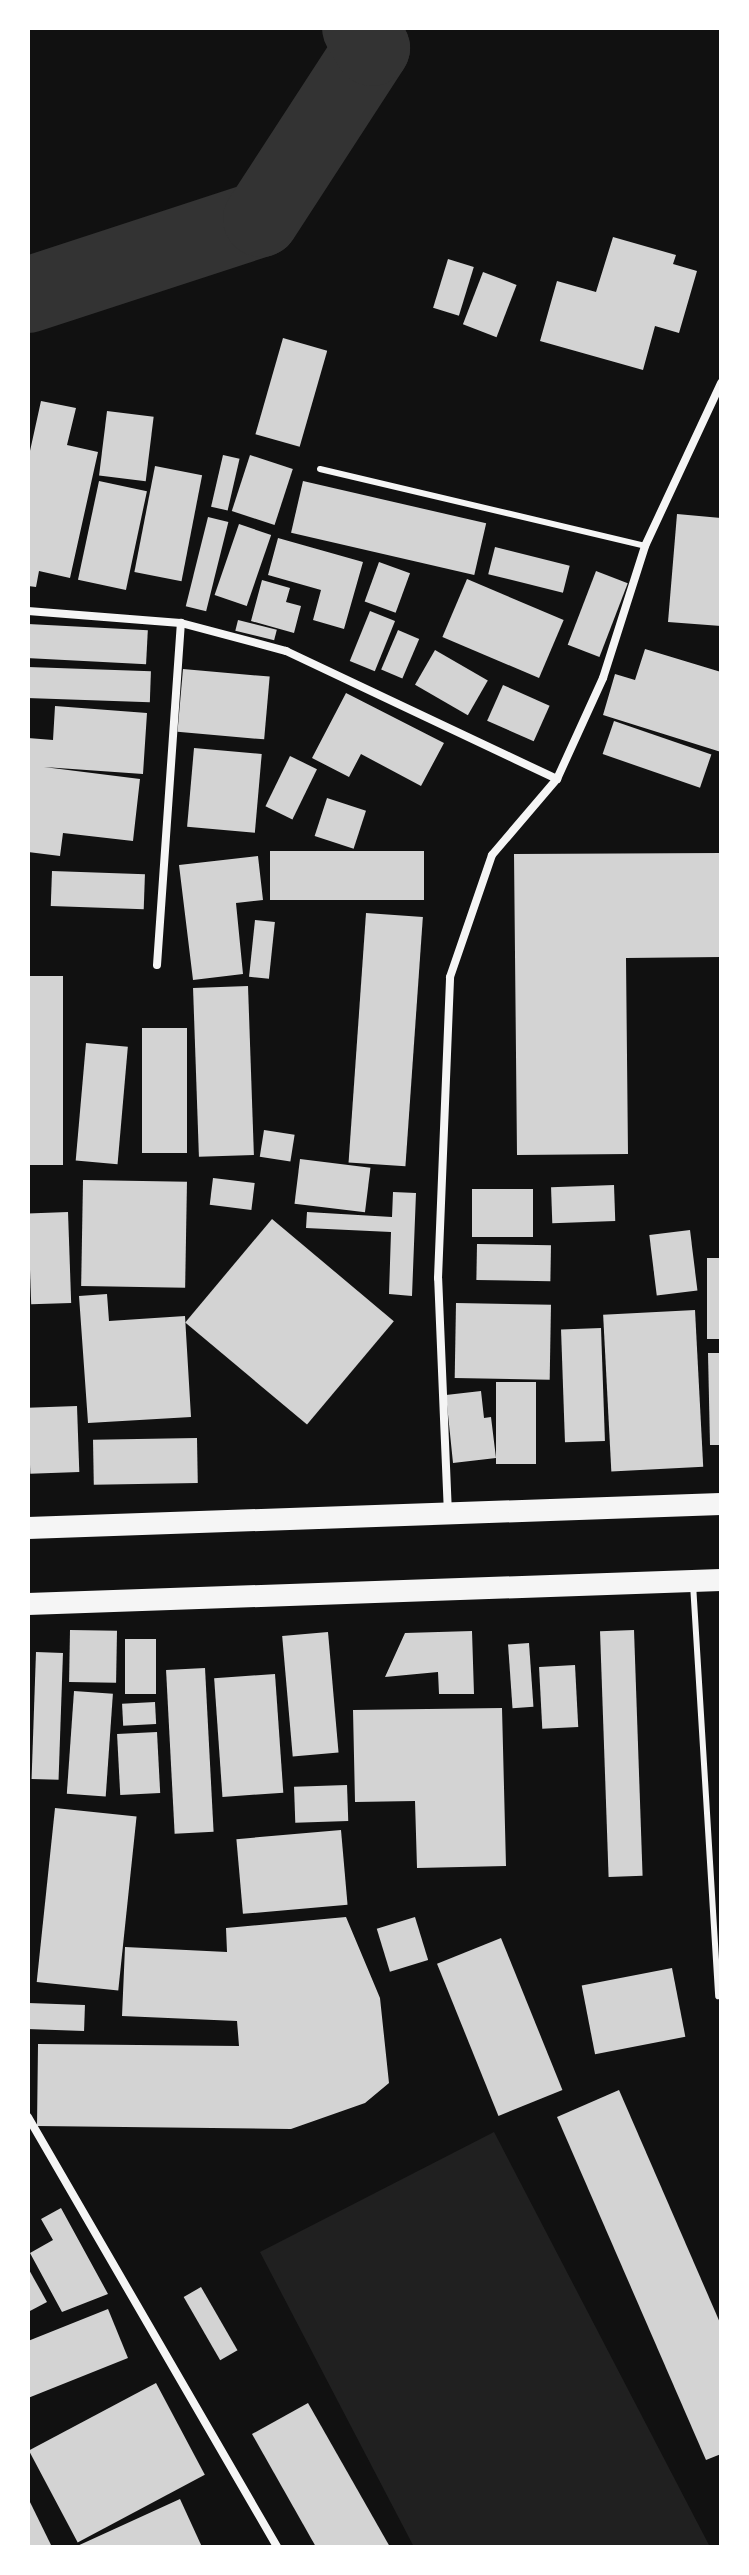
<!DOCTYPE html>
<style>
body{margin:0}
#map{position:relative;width:749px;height:2575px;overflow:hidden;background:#111;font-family:Poppins,sans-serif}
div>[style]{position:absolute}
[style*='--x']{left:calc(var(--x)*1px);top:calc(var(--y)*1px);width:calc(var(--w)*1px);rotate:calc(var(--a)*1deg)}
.green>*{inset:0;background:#202020}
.river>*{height:76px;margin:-38px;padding:0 38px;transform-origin:38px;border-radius:38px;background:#333}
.building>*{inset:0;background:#d3d3d3;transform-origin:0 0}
.service>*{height:6px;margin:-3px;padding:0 3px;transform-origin:3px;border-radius:3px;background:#f5f5f5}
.minor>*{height:8px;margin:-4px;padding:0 4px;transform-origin:4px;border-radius:4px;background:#f5f5f5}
.trunk>*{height:22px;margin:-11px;padding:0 11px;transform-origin:11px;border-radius:11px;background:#f5f5f5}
span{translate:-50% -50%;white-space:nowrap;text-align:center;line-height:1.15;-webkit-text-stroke:8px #fff;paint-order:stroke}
.frame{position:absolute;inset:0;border:30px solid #fff;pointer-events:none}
</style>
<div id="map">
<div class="green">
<div style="clip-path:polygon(494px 2132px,710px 2547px,414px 2547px,260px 2252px)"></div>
</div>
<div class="river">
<div style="--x:28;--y:295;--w:245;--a:-18.1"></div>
<div style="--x:261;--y:219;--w:204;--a:-57"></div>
<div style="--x:372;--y:48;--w:23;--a:-121"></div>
</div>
<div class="building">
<div style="clip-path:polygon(613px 237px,676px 255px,673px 264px,697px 271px,679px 333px,655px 326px,643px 370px,540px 341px,557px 281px,596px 292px)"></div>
<div style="left:448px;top:259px;width:27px;height:51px;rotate:17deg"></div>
<div style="left:483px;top:272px;width:36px;height:56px;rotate:21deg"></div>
<div style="left:283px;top:338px;width:46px;height:100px;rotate:16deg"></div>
<div style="clip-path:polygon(41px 401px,76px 408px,67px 445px,98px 452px,70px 578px,39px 571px,36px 587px,28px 586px,28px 460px)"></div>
<div style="left:107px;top:411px;width:47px;height:65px;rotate:7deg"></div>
<div style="left:223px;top:455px;width:17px;height:53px;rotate:13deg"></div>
<div style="left:250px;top:455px;width:45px;height:59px;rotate:18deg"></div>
<div style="left:155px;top:466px;width:48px;height:108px;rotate:11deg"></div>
<div style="left:99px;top:481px;width:49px;height:101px;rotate:12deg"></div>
<div style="left:303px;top:481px;width:188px;height:53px;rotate:13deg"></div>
<div style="clip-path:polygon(677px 514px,721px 518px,721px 626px,668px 622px)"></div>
<div style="left:208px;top:517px;width:21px;height:92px;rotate:14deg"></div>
<div style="left:239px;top:524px;width:34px;height:75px;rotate:19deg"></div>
<div style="clip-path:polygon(278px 538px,363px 562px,344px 629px,313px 620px,321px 590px,268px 575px)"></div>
<div style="left:495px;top:547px;width:77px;height:28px;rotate:14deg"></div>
<div style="left:379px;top:562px;width:33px;height:42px;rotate:20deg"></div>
<div style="left:596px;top:571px;width:34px;height:79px;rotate:21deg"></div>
<div style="left:467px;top:579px;width:105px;height:63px;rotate:23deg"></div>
<div style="clip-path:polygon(262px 580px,290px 588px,286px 602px,301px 606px,294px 633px,251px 621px)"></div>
<div style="left:370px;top:611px;width:27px;height:54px;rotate:22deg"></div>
<div style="left:238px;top:620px;width:40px;height:11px;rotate:14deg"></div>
<div style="left:28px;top:624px;width:120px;height:34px;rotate:3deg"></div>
<div style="left:398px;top:630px;width:23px;height:43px;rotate:23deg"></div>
<div style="clip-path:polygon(645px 649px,721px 672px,721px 752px,603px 715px,615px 674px,635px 680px)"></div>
<div style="left:435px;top:650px;width:61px;height:40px;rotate:30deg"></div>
<div style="left:28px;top:667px;width:123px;height:31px;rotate:2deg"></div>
<div style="left:183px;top:669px;width:87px;height:63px;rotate:5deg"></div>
<div style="left:503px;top:685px;width:51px;height:39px;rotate:24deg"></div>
<div style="clip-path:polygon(346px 693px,444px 743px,421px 786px,361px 754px,349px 777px,312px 758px)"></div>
<div style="clip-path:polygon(55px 706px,147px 713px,143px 774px,44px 767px,140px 779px,133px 841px,63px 833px,60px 856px,28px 852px,28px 738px,53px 740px)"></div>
<div style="left:614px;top:721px;width:103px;height:35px;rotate:19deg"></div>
<div style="left:194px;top:748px;width:68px;height:79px;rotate:5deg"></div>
<div style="left:290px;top:756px;width:30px;height:56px;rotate:26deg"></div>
<div style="left:327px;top:798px;width:41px;height:40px;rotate:18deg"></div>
<div style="left:270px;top:851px;width:154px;height:49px"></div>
<div style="clip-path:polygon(721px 853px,721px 957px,626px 958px,628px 1154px,517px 1155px,514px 854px)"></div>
<div style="clip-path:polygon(258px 856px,263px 900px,236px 903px,243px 974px,193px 980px,179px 865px)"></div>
<div style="left:52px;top:871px;width:93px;height:35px;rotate:2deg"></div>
<div style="left:366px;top:913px;width:57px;height:250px;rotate:4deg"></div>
<div style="left:255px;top:920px;width:20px;height:57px;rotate:6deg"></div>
<div style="left:28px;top:976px;width:35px;height:189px"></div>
<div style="left:248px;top:986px;width:169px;height:55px;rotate:88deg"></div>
<div style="left:142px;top:1028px;width:45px;height:125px"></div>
<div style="left:86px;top:1043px;width:42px;height:118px;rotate:5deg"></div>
<div style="left:264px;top:1130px;width:31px;height:27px;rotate:9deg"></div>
<div style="left:300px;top:1159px;width:71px;height:45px;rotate:7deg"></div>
<div style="left:213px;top:1178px;width:42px;height:27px;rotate:7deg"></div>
<div style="left:83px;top:1180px;width:104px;height:106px;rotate:1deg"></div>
<div style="left:614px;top:1185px;width:36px;height:63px;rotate:88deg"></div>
<div style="left:472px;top:1189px;width:61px;height:48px"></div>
<div style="clip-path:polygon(393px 1192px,416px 1193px,412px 1296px,389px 1294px,391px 1232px,306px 1228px,307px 1212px,392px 1217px)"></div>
<div style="left:68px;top:1212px;width:91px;height:40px;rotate:88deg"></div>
<div style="left:272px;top:1219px;width:159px;height:135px;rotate:40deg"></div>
<div style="left:690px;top:1230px;width:61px;height:41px;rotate:83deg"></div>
<div style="left:477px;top:1244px;width:74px;height:36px;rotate:1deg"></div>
<div style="left:721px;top:1258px;width:81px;height:14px;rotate:90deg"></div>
<div style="clip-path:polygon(107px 1294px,109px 1321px,185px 1316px,191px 1417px,88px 1423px,79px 1296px)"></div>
<div style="left:456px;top:1303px;width:95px;height:75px;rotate:1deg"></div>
<div style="left:695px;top:1310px;width:157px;height:92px;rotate:87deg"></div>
<div style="left:601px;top:1328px;width:113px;height:40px;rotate:88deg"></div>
<div style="clip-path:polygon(708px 1353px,721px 1353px,721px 1445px,710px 1445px)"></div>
<div style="left:496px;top:1382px;width:40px;height:82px"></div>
<div style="clip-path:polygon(481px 1391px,484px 1418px,491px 1417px,496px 1458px,453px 1463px,446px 1395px)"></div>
<div style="left:77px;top:1406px;width:66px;height:49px;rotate:88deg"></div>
<div style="left:197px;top:1438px;width:45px;height:104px;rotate:89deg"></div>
<div style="left:70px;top:1630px;width:47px;height:52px;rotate:1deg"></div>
<div style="left:634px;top:1630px;width:246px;height:34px;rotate:88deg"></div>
<div style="clip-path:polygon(472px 1631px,474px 1694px,439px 1694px,438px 1672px,385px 1677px,405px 1633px)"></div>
<div style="left:328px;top:1632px;width:121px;height:46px;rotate:85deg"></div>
<div style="left:125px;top:1639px;width:31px;height:55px"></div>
<div style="left:529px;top:1643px;width:64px;height:21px;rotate:86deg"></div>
<div style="left:36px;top:1652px;width:27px;height:127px;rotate:2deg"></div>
<div style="left:575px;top:1665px;width:62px;height:36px;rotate:87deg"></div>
<div style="left:205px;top:1668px;width:164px;height:39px;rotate:87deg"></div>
<div style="left:275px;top:1674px;width:119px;height:61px;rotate:86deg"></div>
<div style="left:74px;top:1691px;width:39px;height:103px;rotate:4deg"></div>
<div style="left:155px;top:1702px;width:22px;height:33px;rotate:87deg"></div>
<div style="clip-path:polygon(502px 1708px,506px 1866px,417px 1868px,415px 1801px,355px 1802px,353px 1710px)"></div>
<div style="left:157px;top:1732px;width:61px;height:40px;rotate:87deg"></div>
<div style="left:347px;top:1785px;width:36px;height:53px;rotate:88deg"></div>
<div style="left:55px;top:1808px;width:82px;height:175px;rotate:6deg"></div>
<div style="left:341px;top:1830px;width:75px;height:105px;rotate:85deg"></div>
<div style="clip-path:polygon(346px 1917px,380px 1998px,389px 2083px,365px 2103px,291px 2129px,37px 2126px,38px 2044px,239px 2046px,237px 2021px,122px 2016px,125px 1947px,227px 1952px,226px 1928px)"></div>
<div style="left:415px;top:1917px;width:45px;height:40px;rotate:73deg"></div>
<div style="left:501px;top:1938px;width:164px;height:69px;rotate:68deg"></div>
<div style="left:672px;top:1968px;width:70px;height:92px;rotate:79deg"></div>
<div style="left:28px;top:2003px;width:57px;height:26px;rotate:2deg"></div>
<div style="clip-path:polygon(619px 2090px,721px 2325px,721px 2454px,706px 2460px,557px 2117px)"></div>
<div style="clip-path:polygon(61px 2208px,108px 2294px,62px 2312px,30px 2253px,53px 2240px,41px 2219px)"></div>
<div style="clip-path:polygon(28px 2268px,47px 2302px,28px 2312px)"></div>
<div style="left:201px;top:2287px;width:73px;height:20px;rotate:60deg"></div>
<div style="clip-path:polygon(108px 2309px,128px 2358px,28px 2398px,28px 2341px)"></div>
<div style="left:156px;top:2383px;width:104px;height:144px;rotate:62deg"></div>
<div style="clip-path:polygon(308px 2403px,390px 2547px,316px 2547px,252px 2434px)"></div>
<div style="clip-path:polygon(28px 2498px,52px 2547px,28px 2547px)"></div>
<div style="clip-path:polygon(180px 2499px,202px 2547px,75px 2547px)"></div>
</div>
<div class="service">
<div style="--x:320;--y:469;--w:334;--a:13.3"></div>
<div style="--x:693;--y:1584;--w:413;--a:86.5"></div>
</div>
<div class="minor">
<div style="--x:28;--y:611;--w:153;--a:4.5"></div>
<div style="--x:181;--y:623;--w:109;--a:14.9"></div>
<div style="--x:286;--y:651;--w:300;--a:25.3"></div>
<div style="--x:157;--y:965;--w:343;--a:-86"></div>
<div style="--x:448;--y:1514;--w:236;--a:-92.4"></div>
<div style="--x:438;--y:1278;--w:301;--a:-87.7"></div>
<div style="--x:450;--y:977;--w:129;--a:-71"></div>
<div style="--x:492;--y:855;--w:100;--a:-49.5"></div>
<div style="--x:557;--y:779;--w:111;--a:-65.5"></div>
<div style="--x:603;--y:678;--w:139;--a:-72.3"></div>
<div style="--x:645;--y:546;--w:180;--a:-65"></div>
<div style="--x:28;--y:2117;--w:497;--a:59.9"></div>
</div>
<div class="trunk">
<div style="--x:28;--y:1528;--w:693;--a:-1.98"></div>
<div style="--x:28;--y:1604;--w:693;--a:-1.98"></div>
</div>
<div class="frame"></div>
</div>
